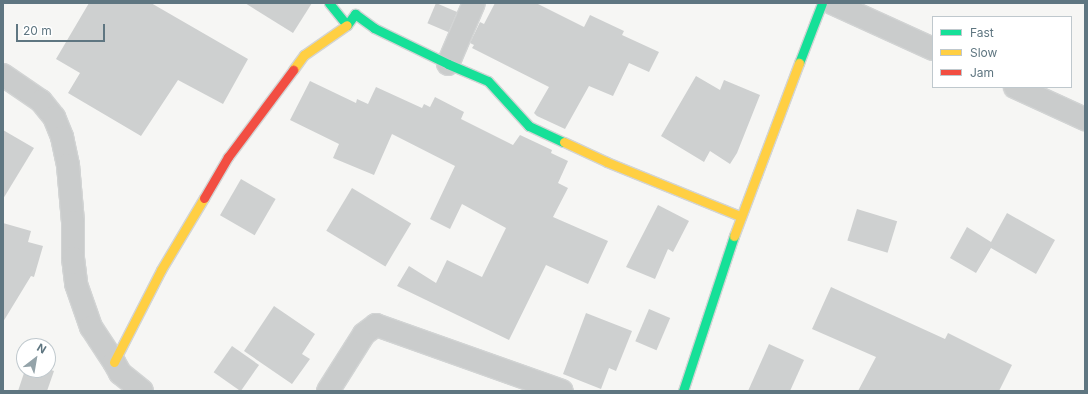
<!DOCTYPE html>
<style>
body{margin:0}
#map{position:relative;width:1088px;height:394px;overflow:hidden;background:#f6f6f4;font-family:Inter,sans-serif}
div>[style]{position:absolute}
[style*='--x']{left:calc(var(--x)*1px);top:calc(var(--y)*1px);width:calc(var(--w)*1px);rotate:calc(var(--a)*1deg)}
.building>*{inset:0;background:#ced0d0;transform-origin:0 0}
.roads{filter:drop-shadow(1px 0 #d2d4d4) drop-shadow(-1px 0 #d2d4d4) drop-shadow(0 1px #d2d4d4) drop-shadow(0 -1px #d2d4d4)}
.street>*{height:22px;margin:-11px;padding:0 11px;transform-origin:11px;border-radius:11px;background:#cacccc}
.fast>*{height:9px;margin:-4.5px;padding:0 4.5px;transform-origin:4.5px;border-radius:4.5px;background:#16e098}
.slow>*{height:9px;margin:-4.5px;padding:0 4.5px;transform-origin:4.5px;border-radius:4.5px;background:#ffcf43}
.jam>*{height:9px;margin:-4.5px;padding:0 4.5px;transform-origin:4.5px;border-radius:4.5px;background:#f24e42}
span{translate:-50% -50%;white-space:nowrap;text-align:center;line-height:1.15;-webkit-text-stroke:4px #fff;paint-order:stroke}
.frame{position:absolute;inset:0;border:4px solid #5f7681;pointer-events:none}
.legend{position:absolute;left:932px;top:16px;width:140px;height:72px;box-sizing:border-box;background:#fff;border:1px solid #bfc8cd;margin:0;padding:5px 7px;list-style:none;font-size:12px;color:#5f7681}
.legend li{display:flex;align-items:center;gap:8px;height:20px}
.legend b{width:20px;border:1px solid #bfc8cd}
.north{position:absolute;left:16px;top:338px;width:40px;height:40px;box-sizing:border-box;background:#fff;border:1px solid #bfc8cd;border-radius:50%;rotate:31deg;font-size:11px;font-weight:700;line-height:16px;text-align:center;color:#5f7681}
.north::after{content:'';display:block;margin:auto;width:14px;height:18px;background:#94a3a9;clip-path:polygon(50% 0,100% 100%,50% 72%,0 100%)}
.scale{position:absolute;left:16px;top:24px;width:89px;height:18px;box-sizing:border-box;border:2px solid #5f7681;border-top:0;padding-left:5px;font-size:12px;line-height:14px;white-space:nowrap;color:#5f7681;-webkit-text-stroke:3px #fff;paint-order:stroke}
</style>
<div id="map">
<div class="building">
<div style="clip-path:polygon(89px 3px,151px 3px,248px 59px,223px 104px,178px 80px,141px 136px,68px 93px,80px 73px,56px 59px)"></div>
<div style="clip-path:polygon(245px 3px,312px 3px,293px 33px)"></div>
<div style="left:436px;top:3px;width:23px;height:22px;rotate:23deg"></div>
<div style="clip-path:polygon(495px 3px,536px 3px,584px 27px,590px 15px,624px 31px,622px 35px,659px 52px,649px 72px,629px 63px,613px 96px,589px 86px,565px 129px,537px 116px,534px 113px,549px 87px,472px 48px,474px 45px,470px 43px,480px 22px,484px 24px)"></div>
<div style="clip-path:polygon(696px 76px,720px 90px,724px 80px,760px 95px,737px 153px,730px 164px,710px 151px,704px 162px,661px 136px)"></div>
<div style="clip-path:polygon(310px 81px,356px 103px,357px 99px,368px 104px,376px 87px,422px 108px,424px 104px,430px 107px,435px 97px,464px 112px,461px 119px,513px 145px,520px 135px,552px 150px,551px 153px,568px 161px,558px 183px,568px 188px,553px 217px,608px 241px,588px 284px,546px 265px,509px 340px,397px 286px,409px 266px,436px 283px,447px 260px,482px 277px,506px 228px,462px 204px,450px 229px,430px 219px,455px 166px,392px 134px,374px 175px,333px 158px,339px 144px,290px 120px)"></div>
<div style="clip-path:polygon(3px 130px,34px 148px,3px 199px)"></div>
<div style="left:241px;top:179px;width:40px;height:42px;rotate:30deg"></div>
<div style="left:352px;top:188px;width:69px;height:50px;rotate:31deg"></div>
<div style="clip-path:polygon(658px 205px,689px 221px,673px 252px,668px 249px,655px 279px,626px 267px)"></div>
<div style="left:857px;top:209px;width:42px;height:33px;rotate:17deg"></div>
<div style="clip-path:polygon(1007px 213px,1055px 240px,1036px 274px,991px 248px,976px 273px,950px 258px,967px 227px,991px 242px)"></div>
<div style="clip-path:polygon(3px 223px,31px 231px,28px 242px,43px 246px,34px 277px,31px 276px,3px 322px)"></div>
<div style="clip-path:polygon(831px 287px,945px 339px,948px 333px,1012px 365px,999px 391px,858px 391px,876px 357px,812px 329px)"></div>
<div style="clip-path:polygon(274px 306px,315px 334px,302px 354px,310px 359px,292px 384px,244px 351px)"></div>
<div style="left:649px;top:309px;width:23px;height:35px;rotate:23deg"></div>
<div style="clip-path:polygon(586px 313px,632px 331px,616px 371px,609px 368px,601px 389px,563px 374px)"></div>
<div style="clip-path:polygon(769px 344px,804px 360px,790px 391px,748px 391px)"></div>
<div style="left:232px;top:346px;width:33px;height:32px;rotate:35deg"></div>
<div style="clip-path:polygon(48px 369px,54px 371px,47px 391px,18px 391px,25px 370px)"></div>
</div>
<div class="roads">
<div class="street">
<div style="--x:832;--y:3;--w:111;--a:24.5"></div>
<div style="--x:448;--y:64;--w:66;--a:-66.9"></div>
<div style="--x:3;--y:75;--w:46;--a:34.4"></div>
<div style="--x:41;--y:101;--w:21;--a:51"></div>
<div style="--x:54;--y:117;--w:22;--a:68"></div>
<div style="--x:62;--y:137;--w:29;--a:78"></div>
<div style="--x:68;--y:165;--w:57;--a:85"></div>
<div style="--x:73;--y:222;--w:36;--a:90"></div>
<div style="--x:73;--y:258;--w:26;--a:83"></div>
<div style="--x:76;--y:284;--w:46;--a:70.8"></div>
<div style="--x:91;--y:327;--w:42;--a:56.7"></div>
<div style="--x:114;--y:362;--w:13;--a:61"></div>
<div style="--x:120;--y:373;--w:28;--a:39"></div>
<div style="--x:1015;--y:87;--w:77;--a:24.6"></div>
<div style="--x:328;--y:391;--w:67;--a:-57.7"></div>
<div style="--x:364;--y:334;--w:15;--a:-37"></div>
<div style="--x:376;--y:325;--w:197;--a:19.5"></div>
</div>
<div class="fast">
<div style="--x:329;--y:3;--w:28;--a:51"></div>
<div style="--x:347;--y:25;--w:14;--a:-54"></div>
<div style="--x:355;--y:14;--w:24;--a:36"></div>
<div style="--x:374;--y:28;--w:82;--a:25.9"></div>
<div style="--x:448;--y:64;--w:43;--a:23"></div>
<div style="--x:488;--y:81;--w:61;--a:47.7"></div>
<div style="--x:529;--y:126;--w:38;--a:25"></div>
<div style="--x:799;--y:63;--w:64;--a:-69"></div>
<div style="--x:683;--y:391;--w:163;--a:-71.8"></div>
</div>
<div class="slow">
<div style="--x:293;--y:70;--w:19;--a:-54"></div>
<div style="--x:304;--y:55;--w:52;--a:-34.9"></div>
<div style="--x:564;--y:142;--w:47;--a:24.9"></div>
<div style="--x:607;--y:162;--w:144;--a:22.1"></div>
<div style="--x:734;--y:236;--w:185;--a:-69.4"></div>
<div style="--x:114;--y:362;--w:103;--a:-62.9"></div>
<div style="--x:161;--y:270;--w:84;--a:-59.2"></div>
</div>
<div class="jam">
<div style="--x:204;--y:198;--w:48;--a:-59.7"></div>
<div style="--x:228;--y:157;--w:109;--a:-53.2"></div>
</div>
</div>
<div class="frame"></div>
<ul class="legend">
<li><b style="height:5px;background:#16e098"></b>Fast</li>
<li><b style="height:5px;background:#ffcf43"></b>Slow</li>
<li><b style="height:5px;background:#f24e42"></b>Jam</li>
</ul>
<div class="north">N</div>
<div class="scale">20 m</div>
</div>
